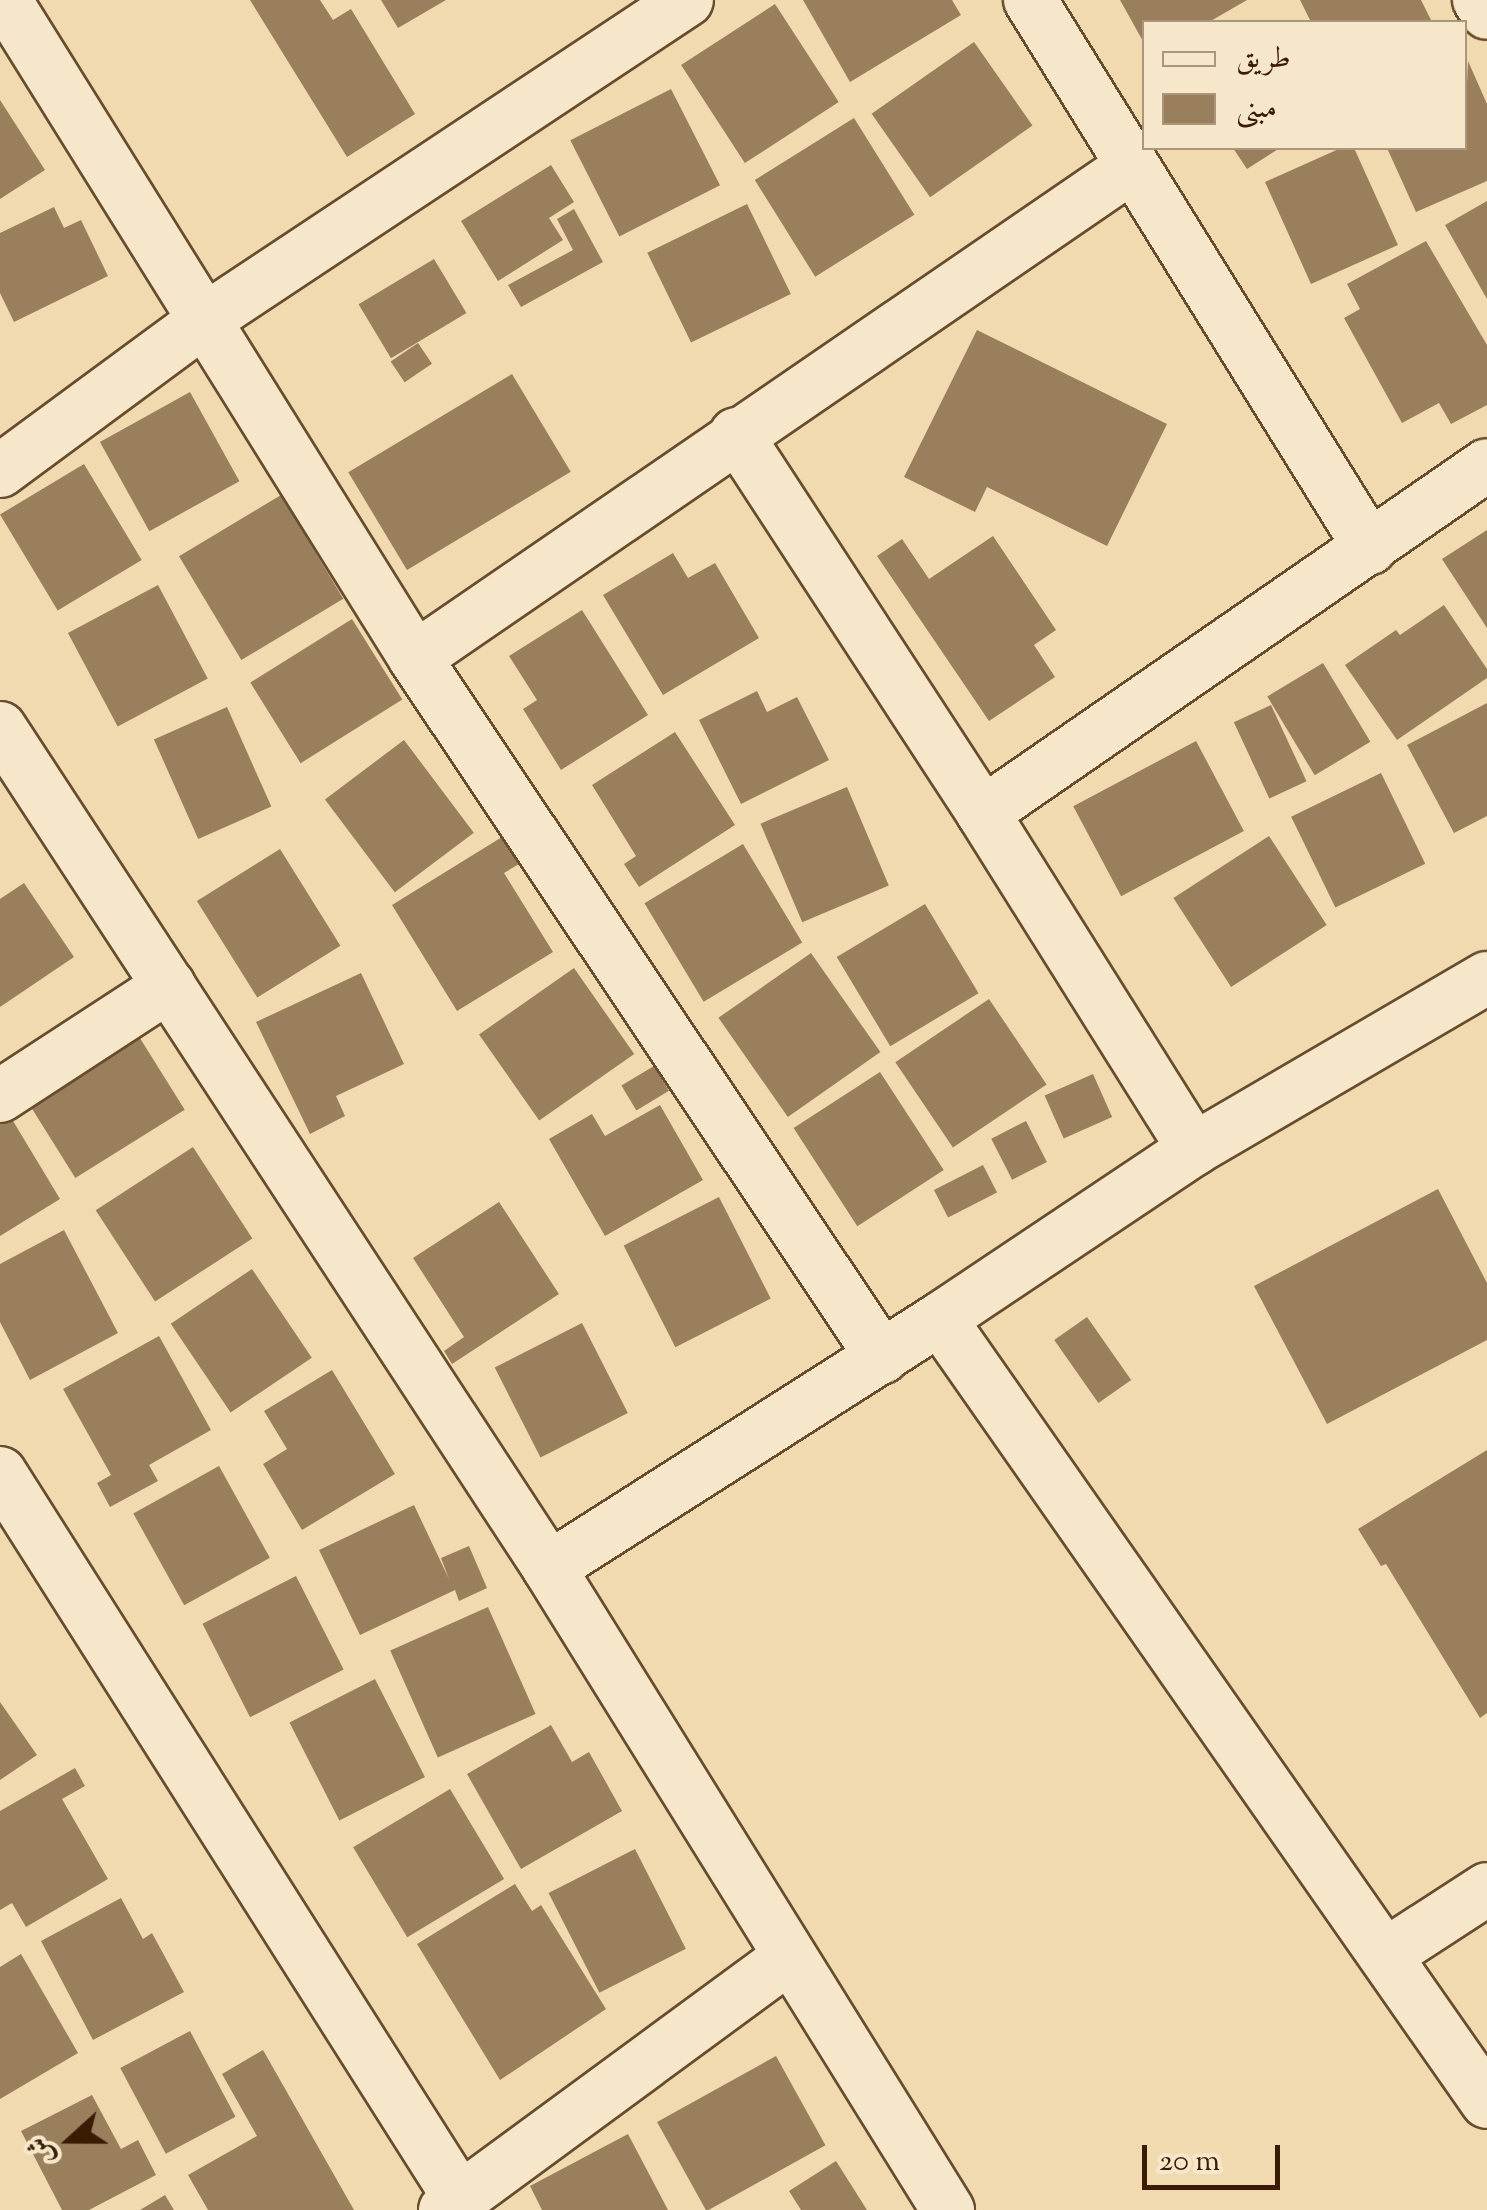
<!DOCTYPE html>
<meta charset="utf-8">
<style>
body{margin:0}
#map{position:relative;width:1487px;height:2210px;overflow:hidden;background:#f1daaf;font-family:"Sorts Mill Goudy",Amiri,serif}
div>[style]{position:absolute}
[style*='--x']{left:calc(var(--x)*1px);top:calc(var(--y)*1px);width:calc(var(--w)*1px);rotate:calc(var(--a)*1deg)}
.building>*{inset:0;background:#997f5c;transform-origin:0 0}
.roads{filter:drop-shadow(2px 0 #674c2e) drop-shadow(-2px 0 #674c2e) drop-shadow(0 2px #674c2e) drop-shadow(0 -2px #674c2e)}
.minor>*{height:52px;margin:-26px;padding:0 26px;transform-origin:26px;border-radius:26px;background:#f6e7cb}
span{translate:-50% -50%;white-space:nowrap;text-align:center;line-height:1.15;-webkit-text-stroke:8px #f6e7cb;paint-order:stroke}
.legend{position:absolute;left:1142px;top:20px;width:325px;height:130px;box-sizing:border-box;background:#f6e7cb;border:2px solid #aa967b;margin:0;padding:12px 18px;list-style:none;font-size:30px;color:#391c03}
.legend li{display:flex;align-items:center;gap:20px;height:50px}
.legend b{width:50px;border:2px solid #aa967b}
.north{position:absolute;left:20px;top:2090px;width:100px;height:100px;-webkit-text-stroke:8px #f6e7cb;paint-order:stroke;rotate:249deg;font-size:28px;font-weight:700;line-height:40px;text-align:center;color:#391c03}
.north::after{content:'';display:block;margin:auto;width:35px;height:45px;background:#391c03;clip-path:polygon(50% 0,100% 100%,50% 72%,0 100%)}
.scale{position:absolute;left:1142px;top:2145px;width:138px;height:45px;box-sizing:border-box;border:5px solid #391c03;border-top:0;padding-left:12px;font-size:30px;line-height:35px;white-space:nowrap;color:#391c03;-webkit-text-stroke:8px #f6e7cb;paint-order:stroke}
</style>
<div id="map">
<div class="building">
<div style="clip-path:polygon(250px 0,320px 0,333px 20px,351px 9px,415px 114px,347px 157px)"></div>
<div style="clip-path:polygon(381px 0,446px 0,398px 28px)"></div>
<div style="clip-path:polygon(803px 0,952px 0,961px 15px,850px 82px)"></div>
<div style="clip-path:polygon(1120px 0,1247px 0,1209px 22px,1144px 22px,1144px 43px)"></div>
<div style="clip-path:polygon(1300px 0,1421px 0,1432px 22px,1311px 22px)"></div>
<div style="left:775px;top:4px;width:117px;height:112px;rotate:57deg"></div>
<div style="left:974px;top:42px;width:102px;height:125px;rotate:55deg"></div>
<div style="clip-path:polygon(1468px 61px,1487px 104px,1487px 181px,1416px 212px,1387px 148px,1464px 148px)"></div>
<div style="left:671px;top:89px;width:108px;height:113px;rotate:63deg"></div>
<div style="clip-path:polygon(0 100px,45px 170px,0 199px)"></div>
<div style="left:854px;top:118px;width:114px;height:117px;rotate:58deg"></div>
<div style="clip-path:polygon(1233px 148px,1280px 148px,1247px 169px)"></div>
<div style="clip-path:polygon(1341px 148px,1354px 148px,1398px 245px,1311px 284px,1265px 182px)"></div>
<div style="clip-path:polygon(551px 165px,574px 202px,549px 218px,563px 240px,498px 281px,461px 221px)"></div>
<div style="clip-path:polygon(1487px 201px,1487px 299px,1445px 225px)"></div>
<div style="left:747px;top:204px;width:100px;height:111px;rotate:64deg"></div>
<div style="clip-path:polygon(54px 207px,64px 228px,81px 220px,108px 276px,14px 322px,0 293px,0 233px)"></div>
<div style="clip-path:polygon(574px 209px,603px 262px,521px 307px,508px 285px,573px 250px,557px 219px)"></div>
<div style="clip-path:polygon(1426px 241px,1487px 345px,1487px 405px,1451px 424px,1439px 403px,1402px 423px,1344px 318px,1360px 309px,1347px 284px)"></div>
<div style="left:434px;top:259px;width:63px;height:88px;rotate:59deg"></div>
<div style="clip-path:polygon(977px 330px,1167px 424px,1107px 546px,987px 487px,975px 512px,904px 477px)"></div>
<div style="left:418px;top:343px;width:25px;height:33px;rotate:56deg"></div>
<div style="left:512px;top:374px;width:114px;height:191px;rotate:59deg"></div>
<div style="left:190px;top:392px;width:102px;height:103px;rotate:61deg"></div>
<div style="left:84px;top:464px;width:112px;height:98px;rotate:59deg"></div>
<div style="left:281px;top:495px;width:121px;height:119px;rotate:59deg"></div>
<div style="clip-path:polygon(1487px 530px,1487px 628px,1442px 559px)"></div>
<div style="clip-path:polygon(993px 536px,1056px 630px,1034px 645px,1055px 677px,989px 721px,877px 556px,902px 539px,929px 579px)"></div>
<div style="clip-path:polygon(673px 553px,688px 578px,715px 563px,759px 638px,663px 695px,603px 595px)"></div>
<div style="left:158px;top:585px;width:106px;height:102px;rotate:62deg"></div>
<div style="clip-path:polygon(1444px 605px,1487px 669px,1487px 678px,1397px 740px,1345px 665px,1396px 630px,1400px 635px)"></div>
<div style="clip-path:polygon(582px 610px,648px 715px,561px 770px,523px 709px,537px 700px,509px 656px)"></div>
<div style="left:352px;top:619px;width:95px;height:120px;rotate:58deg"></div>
<div style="left:1323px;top:663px;width:92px;height:65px;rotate:59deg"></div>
<div style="clip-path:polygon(757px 691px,767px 712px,797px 697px,829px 760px,741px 804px,699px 720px)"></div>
<div style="clip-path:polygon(1487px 703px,1487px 816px,1454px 833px,1407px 745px)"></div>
<div style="left:1271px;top:705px;width:84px;height:41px;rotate:65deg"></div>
<div style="left:227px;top:707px;width:109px;height:80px;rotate:66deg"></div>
<div style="clip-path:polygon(675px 732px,735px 825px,639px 887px,624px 864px,636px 856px,592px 785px)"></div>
<div style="left:404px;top:740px;width:116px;height:99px;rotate:53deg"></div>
<div style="left:1196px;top:741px;width:102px;height:139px;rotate:62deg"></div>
<div style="left:1381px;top:773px;width:101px;height:100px;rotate:64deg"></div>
<div style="left:847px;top:787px;width:107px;height:94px;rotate:67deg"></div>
<div style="left:1269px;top:836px;width:106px;height:114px;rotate:57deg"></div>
<div style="clip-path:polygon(502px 837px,519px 864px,504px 873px,553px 952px,457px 1011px,392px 905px)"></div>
<div style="left:743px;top:844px;width:115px;height:115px;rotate:59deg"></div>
<div style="left:280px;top:849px;width:114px;height:98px;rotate:58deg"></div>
<div style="clip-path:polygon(24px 883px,74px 957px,0 1007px,0 899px)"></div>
<div style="left:925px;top:904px;width:104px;height:103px;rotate:59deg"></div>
<div style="left:811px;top:953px;width:121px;height:113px;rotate:55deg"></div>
<div style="left:574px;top:968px;width:105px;height:116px;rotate:55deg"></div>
<div style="clip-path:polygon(361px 973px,404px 1064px,336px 1096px,345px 1116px,310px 1134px,256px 1022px)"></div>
<div style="left:989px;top:999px;width:103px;height:113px;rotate:56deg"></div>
<div style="left:128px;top:1019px;width:107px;height:129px;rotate:58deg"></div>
<div style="left:654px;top:1066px;width:29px;height:38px;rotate:59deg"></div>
<div style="left:880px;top:1072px;width:117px;height:103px;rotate:57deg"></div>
<div style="left:1093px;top:1074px;width:47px;height:53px;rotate:66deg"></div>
<div style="clip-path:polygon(660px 1105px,703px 1180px,605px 1236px,549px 1139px,592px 1114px,605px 1136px)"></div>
<div style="clip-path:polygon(4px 1106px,60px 1199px,0 1236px,0 1108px)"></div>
<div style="left:1026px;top:1121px;width:46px;height:39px;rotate:63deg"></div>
<div style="left:193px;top:1147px;width:109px;height:116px;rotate:57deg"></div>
<div style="left:983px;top:1165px;width:31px;height:55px;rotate:63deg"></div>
<div style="clip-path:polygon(1438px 1189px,1487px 1283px,1487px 1340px,1327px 1424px,1254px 1286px)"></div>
<div style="left:719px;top:1197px;width:114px;height:107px;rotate:63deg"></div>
<div style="clip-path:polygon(499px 1202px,559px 1294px,452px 1364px,444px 1351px,464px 1337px,413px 1258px)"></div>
<div style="clip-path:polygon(64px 1230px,118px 1333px,30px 1380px,0 1322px,0 1264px)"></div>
<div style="left:252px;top:1269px;width:107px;height:98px;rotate:56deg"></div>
<div style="left:1087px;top:1317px;width:77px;height:40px;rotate:55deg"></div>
<div style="left:582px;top:1323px;width:101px;height:98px;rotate:63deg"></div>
<div style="clip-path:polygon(159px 1336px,211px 1430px,149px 1465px,158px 1481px,110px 1507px,97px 1483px,111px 1475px,63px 1389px)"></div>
<div style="clip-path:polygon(332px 1370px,395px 1474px,302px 1530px,263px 1464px,287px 1449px,264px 1411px)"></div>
<div style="clip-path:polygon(1487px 1450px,1487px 1713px,1480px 1718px,1386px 1564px,1381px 1566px,1358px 1529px)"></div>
<div style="left:219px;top:1466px;width:105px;height:98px;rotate:61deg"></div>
<div style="clip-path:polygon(414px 1505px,449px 1579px,441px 1558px,469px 1546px,487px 1588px,459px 1601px,455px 1590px,360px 1635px,319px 1550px)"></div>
<div style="left:296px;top:1576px;width:105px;height:105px;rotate:63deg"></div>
<div style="left:488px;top:1607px;width:117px;height:107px;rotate:66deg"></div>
<div style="left:375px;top:1679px;width:110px;height:96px;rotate:63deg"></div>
<div style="clip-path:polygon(0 1702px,37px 1755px,0 1780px)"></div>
<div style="clip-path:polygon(551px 1725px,572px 1762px,589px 1752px,622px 1811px,521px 1869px,467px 1774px)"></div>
<div style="clip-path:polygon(75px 1768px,85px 1786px,62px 1799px,108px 1879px,26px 1927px,12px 1903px,0 1910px,0 1811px)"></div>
<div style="left:450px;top:1789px;width:105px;height:113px;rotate:59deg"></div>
<div style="left:635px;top:1849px;width:112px;height:97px;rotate:63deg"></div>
<div style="clip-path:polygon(515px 1884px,532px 1911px,541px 1905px,606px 2009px,500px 2080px,417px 1944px)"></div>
<div style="clip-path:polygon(121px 1898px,143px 1939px,152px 1933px,184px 1992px,93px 2040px,41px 1941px)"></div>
<div style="clip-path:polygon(21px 1954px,78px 2053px,0 2099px,0 1967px)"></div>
<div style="left:190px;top:2031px;width:97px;height:79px;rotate:62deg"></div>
<div style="clip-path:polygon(263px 2050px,354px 2210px,208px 2210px,188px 2175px,257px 2136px,222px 2074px)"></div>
<div style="left:776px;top:2056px;width:102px;height:136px;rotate:61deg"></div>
<div style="clip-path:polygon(92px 2095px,121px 2149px,138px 2140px,156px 2175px,89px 2210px,62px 2210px,21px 2131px)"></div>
<div style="clip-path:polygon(628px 2134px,668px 2210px,542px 2210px,530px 2186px)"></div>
<div style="clip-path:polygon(836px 2161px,867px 2210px,801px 2210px,789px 2191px)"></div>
<div style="clip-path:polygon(165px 2195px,174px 2210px,140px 2210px)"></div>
</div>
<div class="roads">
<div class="minor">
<div style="--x:5;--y:0;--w:775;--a:58.07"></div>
<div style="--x:415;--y:658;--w:841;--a:56.25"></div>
<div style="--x:1030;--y:0;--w:645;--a:58.18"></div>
<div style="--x:1479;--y:0;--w:15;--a:58"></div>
<div style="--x:736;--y:434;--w:452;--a:56.9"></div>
<div style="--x:983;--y:813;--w:397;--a:57.9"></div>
<div style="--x:0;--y:471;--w:256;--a:-36.4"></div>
<div style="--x:206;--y:319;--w:577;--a:-33.55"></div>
<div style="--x:415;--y:658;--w:868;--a:-34.44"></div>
<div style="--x:0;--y:728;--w:1003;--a:56.83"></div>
<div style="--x:549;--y:1568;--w:756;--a:58.14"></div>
<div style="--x:983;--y:813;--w:612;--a:-34.62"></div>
<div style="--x:0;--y:1096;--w:202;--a:-33.1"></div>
<div style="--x:940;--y:1319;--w:955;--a:55.06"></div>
<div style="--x:0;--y:1473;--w:859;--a:57.64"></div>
<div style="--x:549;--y:1568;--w:464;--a:-32.5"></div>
<div style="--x:940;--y:1319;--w:306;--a:-33.8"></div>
<div style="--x:1194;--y:1149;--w:339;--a:-30.3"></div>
<div style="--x:1387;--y:1954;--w:119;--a:-33"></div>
<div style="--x:445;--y:2210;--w:426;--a:-36.3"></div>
</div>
</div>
<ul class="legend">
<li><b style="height:12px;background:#f6e7cb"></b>طريق</li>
<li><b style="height:28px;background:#997f5c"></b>مبنى</li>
</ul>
<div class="north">ش</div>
<div class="scale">20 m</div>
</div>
